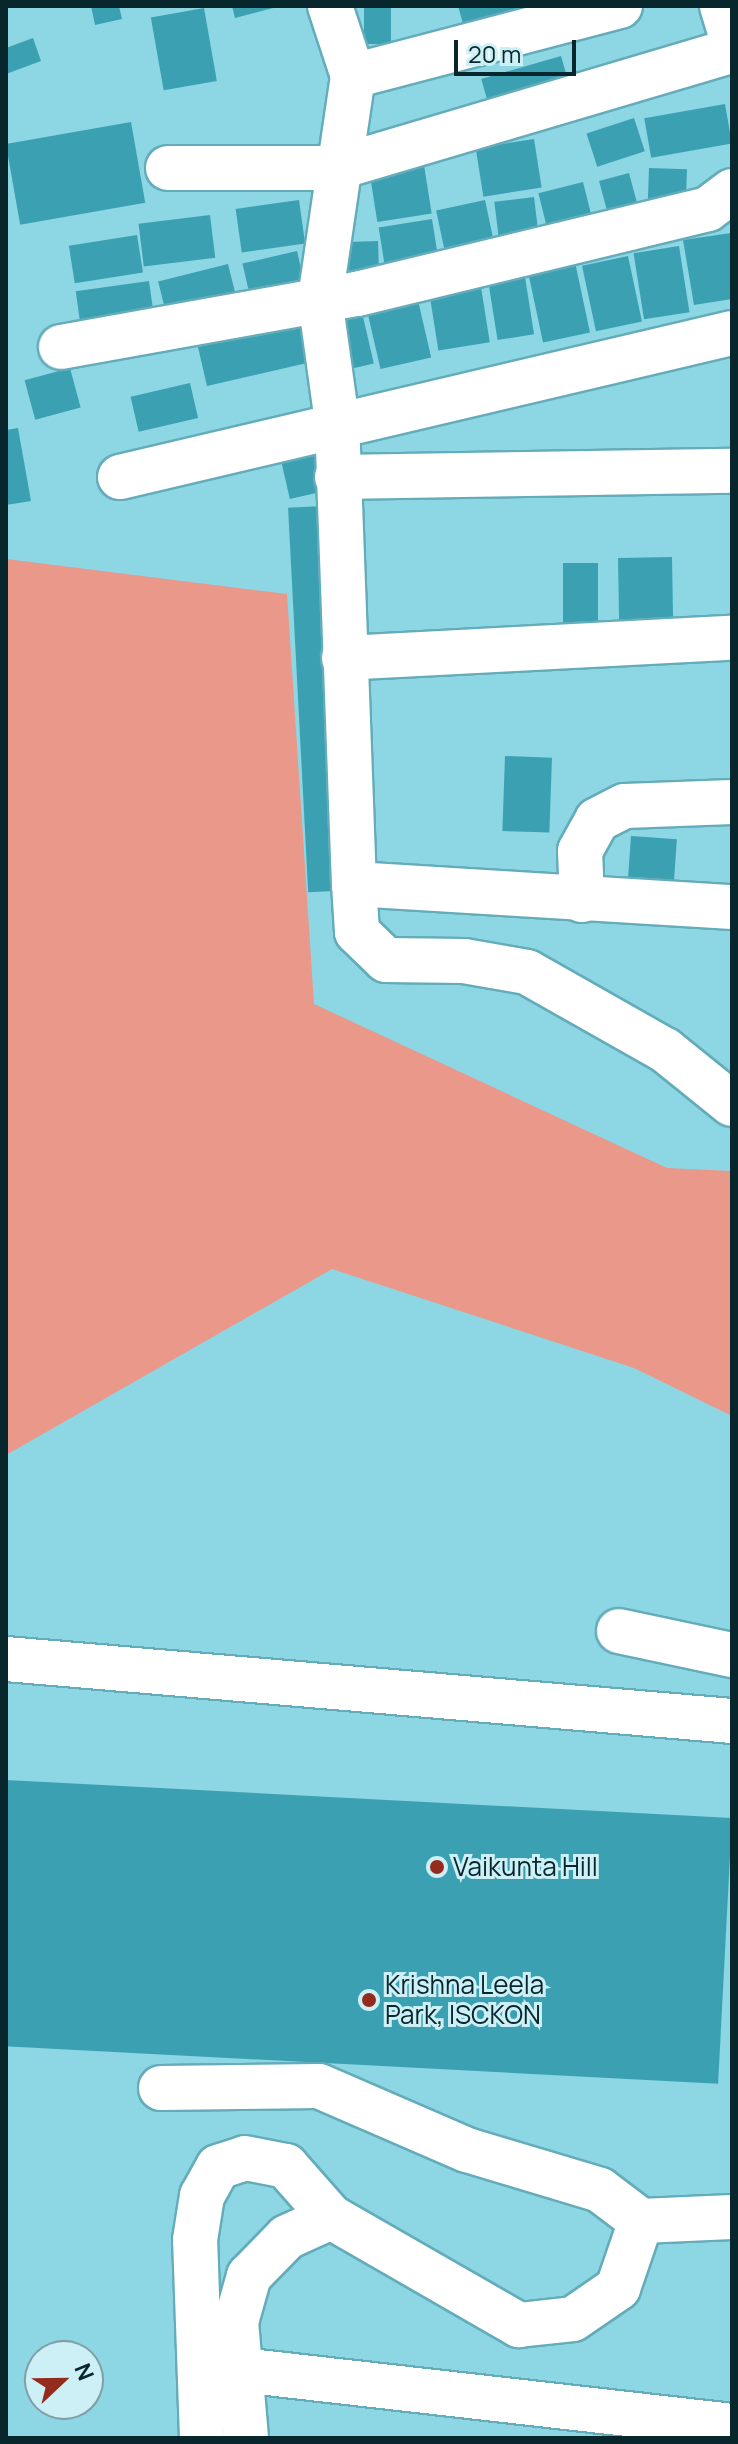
<!DOCTYPE html>
<style>
body{margin:0}
#map{position:relative;width:738px;height:2444px;overflow:hidden;background:#8dd6e4;font-family:Manrope,sans-serif}
div>[style]{position:absolute}
[style*='--x']{left:calc(var(--x)*1px);top:calc(var(--y)*1px);width:calc(var(--w)*1px);rotate:calc(var(--a)*1deg)}
.green>*{inset:0;background:#e99889}
.building>*{inset:0;background:#3ba1b2;transform-origin:0 0}
.roads{filter:drop-shadow(2px 0 #64acba) drop-shadow(-2px 0 #64acba) drop-shadow(0 2px #64acba) drop-shadow(0 -2px #64acba)}
.minor>*{height:44px;margin:-22px;padding:0 22px;transform-origin:22px;border-radius:22px;background:#fff}
.dots>*{width:22px;height:22px;translate:-50% -50%;box-sizing:border-box;border:4px solid #cdf0f7;border-radius:50%}
span{translate:-50% -50%;white-space:nowrap;text-align:center;line-height:1.15;-webkit-text-stroke:6px #cdf0f7;paint-order:stroke}
.poi-label{font-size:26px;color:#07272d}
.left{translate:0 -50%;text-align:left}
.frame{position:absolute;inset:0;border:8px solid #07272d;pointer-events:none}
.north{position:absolute;left:24px;top:2340px;width:80px;height:80px;box-sizing:border-box;background:#cdf0f7;border:2px solid #7ea0a6;border-radius:50%;rotate:68deg;font-size:22px;font-weight:700;line-height:32px;text-align:center;color:#07272d}
.north::after{content:'';display:block;margin:auto;width:28px;height:36px;background:#952b1c;clip-path:polygon(50% 0,100% 100%,50% 72%,0 100%)}
.scale{position:absolute;left:454px;top:40px;width:122px;height:36px;box-sizing:border-box;border:4px solid #07272d;border-top:0;padding-left:10px;font-size:24px;line-height:28px;white-space:nowrap;color:#07272d;-webkit-text-stroke:6px #cdf0f7;paint-order:stroke}
</style>
<div id="map">
<div class="green">
<div style="clip-path:polygon(6px 559px,287px 594px,314px 1004px,667px 1168px,732px 1171px,732px 1416px,634px 1368px,332px 1269px,6px 1455px)"></div>
</div>
<div class="building">
<div style="clip-path:polygon(91px 6px,119px 6px,122px 19px,95px 25px)"></div>
<div style="clip-path:polygon(232px 6px,277px 6px,277px 7px,235px 18px)"></div>
<div style="left:364px;top:6px;width:27px;height:38px"></div>
<div style="clip-path:polygon(458px 6px,518px 6px,520px 12px,464px 27px)"></div>
<div style="left:204px;top:8px;width:74px;height:54px;rotate:80deg"></div>
<div style="clip-path:polygon(33px 38px,41px 61px,6px 74px,6px 48px)"></div>
<div style="left:561px;top:56px;width:37px;height:83px;rotate:74deg"></div>
<div style="left:725px;top:104px;width:40px;height:82px;rotate:80deg"></div>
<div style="left:634px;top:118px;width:35px;height:50px;rotate:72deg"></div>
<div style="left:131px;top:122px;width:82px;height:127px;rotate:80deg"></div>
<div style="left:534px;top:139px;width:49px;height:59px;rotate:81deg"></div>
<div style="left:424px;top:165px;width:49px;height:55px;rotate:81deg"></div>
<div style="left:649px;top:168px;width:38px;height:32px;rotate:2deg"></div>
<div style="left:629px;top:173px;width:39px;height:31px;rotate:75deg"></div>
<div style="left:583px;top:182px;width:50px;height:46px;rotate:76deg"></div>
<div style="left:534px;top:197px;width:40px;height:40px;rotate:83deg"></div>
<div style="left:299px;top:200px;width:44px;height:64px;rotate:82deg"></div>
<div style="left:485px;top:200px;width:49px;height:50px;rotate:78deg"></div>
<div style="left:210px;top:215px;width:43px;height:72px;rotate:83deg"></div>
<div style="left:432px;top:219px;width:47px;height:54px;rotate:81deg"></div>
<div style="clip-path:polygon(731px 233px,732px 299px,694px 305px,683px 240px)"></div>
<div style="left:137px;top:235px;width:38px;height:69px;rotate:81deg"></div>
<div style="left:378px;top:241px;width:31px;height:46px;rotate:88deg"></div>
<div style="left:679px;top:246px;width:67px;height:46px;rotate:81deg"></div>
<div style="left:297px;top:251px;width:36px;height:56px;rotate:77deg"></div>
<div style="left:628px;top:256px;width:67px;height:47px;rotate:78deg"></div>
<div style="left:575px;top:262px;width:72px;height:48px;rotate:78deg"></div>
<div style="left:228px;top:264px;width:38px;height:72px;rotate:76deg"></div>
<div style="left:525px;top:277px;width:58px;height:37px;rotate:81deg"></div>
<div style="left:149px;top:281px;width:41px;height:74px;rotate:82deg"></div>
<div style="left:481px;top:287px;width:56px;height:52px;rotate:81deg"></div>
<div style="left:417px;top:296px;width:63px;height:52px;rotate:77deg"></div>
<div style="left:361px;top:308px;width:57px;height:29px;rotate:77deg"></div>
<div style="left:311px;top:321px;width:40px;height:116px;rotate:77deg"></div>
<div style="left:70px;top:368px;width:41px;height:47px;rotate:75deg"></div>
<div style="left:190px;top:383px;width:36px;height:61px;rotate:77deg"></div>
<div style="clip-path:polygon(18px 428px,31px 501px,6px 505px,6px 430px)"></div>
<div style="left:314px;top:439px;width:53px;height:37px;rotate:77deg"></div>
<div style="left:323px;top:506px;width:385px;height:35px;rotate:87deg"></div>
<div style="left:672px;top:557px;width:72px;height:54px;rotate:89deg"></div>
<div style="left:563px;top:563px;width:35px;height:68px"></div>
<div style="left:505px;top:756px;width:47px;height:75px;rotate:2deg"></div>
<div style="left:631px;top:836px;width:46px;height:48px;rotate:4deg"></div>
<div style="left:6px;top:1780px;width:727px;height:266px;rotate:3deg"></div>
</div>
<div class="roads">
<div class="minor">
<div style="--x:330;--y:6;--w:74;--a:71.8"></div>
<div style="--x:353;--y:76;--w:225;--a:98.4"></div>
<div style="--x:320;--y:299;--w:123;--a:82.1"></div>
<div style="--x:337;--y:421;--w:463;--a:87.9"></div>
<div style="--x:354;--y:884;--w:379;--a:3.5"></div>
<div style="--x:722;--y:6;--w:34;--a:73"></div>
<div style="--x:353;--y:76;--w:276;--a:-14.7"></div>
<div style="--x:168;--y:168;--w:168;--a:0"></div>
<div style="--x:336;--y:168;--w:413;--a:-16.5"></div>
<div style="--x:61;--y:347;--w:301;--a:-10.2"></div>
<div style="--x:357;--y:294;--w:361;--a:-13.6"></div>
<div style="--x:708;--y:209;--w:30;--a:-37"></div>
<div style="--x:120;--y:477;--w:629;--a:-13.24"></div>
<div style="--x:337;--y:477;--w:395;--a:-0.9"></div>
<div style="--x:344;--y:658;--w:389;--a:-3"></div>
<div style="--x:354;--y:884;--w:48;--a:86.4"></div>
<div style="--x:357;--y:932;--w:40;--a:44"></div>
<div style="--x:386;--y:960;--w:78;--a:0.7"></div>
<div style="--x:464;--y:961;--w:64;--a:9.9"></div>
<div style="--x:527;--y:972;--w:159;--a:29.5"></div>
<div style="--x:665;--y:1050;--w:86;--a:38.9"></div>
<div style="--x:582;--y:900;--w:49;--a:-92.3"></div>
<div style="--x:580;--y:851;--w:35;--a:-61"></div>
<div style="--x:597;--y:820;--w:31;--a:-27"></div>
<div style="--x:625;--y:806;--w:107;--a:-2.1"></div>
<div style="--x:619;--y:1631;--w:116;--a:12"></div>
<div style="--x:6;--y:1659;--w:729;--a:4.88"></div>
<div style="--x:161;--y:2088;--w:158;--a:-0.7"></div>
<div style="--x:319;--y:2086;--w:161;--a:23.4"></div>
<div style="--x:467;--y:2150;--w:139;--a:16.7"></div>
<div style="--x:600;--y:2190;--w:51;--a:37.1"></div>
<div style="--x:641;--y:2221;--w:91;--a:-2.5"></div>
<div style="--x:241;--y:2370;--w:494;--a:6.5"></div>
<div style="--x:202;--y:2438;--w:198;--a:-92"></div>
<div style="--x:195;--y:2240;--w:45;--a:-81"></div>
<div style="--x:202;--y:2196;--w:33;--a:-61"></div>
<div style="--x:218;--y:2167;--w:28;--a:-18"></div>
<div style="--x:245;--y:2158;--w:42;--a:11"></div>
<div style="--x:286;--y:2166;--w:68;--a:48.6"></div>
<div style="--x:331;--y:2217;--w:217;--a:29.9"></div>
<div style="--x:519;--y:2325;--w:54;--a:-6.3"></div>
<div style="--x:573;--y:2319;--w:55;--a:-34.6"></div>
<div style="--x:618;--y:2288;--w:71;--a:-71.1"></div>
<div style="--x:246;--y:2438;--w:116;--a:-94.9"></div>
<div style="--x:236;--y:2322;--w:48;--a:-74.2"></div>
<div style="--x:249;--y:2276;--w:54;--a:-45.7"></div>
<div style="--x:287;--y:2237;--w:48;--a:-24.4"></div>
</div>
</div>
<div class="dots">
<div style="left:437px;top:1867px;background:#952b1c"></div>
<div style="left:369px;top:2000px;background:#952b1c"></div>
</div>
<div class="poi-label">
<span class="left" style="left:453px;top:1867px">Vaikunta Hill</span>
<span class="left" style="left:385px;top:2000px">Krishna Leela<br>Park, ISCKON</span>
</div>
<div class="frame"></div>
<div class="north">N</div>
<div class="scale">20 m</div>
</div>
